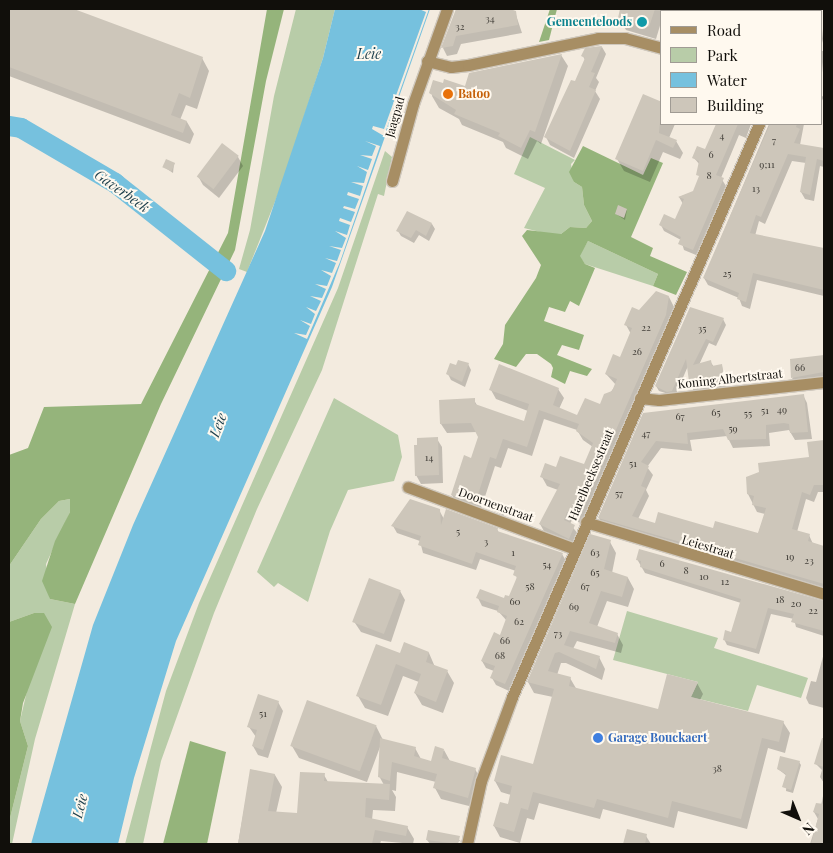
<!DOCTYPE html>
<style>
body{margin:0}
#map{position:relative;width:833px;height:853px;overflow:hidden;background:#f3ebdf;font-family:"Playfair Display",serif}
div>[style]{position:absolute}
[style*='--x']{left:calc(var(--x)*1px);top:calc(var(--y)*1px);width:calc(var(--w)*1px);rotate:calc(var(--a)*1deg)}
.green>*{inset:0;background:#b8cca8}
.forest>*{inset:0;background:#95b47b}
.water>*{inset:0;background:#76c1de}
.pier>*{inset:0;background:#f3ebdf}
.shadow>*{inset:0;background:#0003;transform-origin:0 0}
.river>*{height:20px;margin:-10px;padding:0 10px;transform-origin:10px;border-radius:10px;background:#76c1de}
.building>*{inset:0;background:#cdc6ba;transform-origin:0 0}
.roads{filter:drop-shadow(1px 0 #cfc8bd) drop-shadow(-1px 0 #cfc8bd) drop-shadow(0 1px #cfc8bd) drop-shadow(0 -1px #cfc8bd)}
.minor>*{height:11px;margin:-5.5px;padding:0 5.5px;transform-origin:5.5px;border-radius:5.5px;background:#a78e64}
.dots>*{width:14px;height:14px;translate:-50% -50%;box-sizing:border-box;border:2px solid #fff9ef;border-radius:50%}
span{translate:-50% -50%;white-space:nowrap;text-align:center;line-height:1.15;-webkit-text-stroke:4px #fff9ef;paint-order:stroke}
.number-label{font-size:10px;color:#403d37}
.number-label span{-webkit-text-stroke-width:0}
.culture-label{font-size:12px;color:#0d838f;font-weight:700}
.right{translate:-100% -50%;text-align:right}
.food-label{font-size:12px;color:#c56008;font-weight:700}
.left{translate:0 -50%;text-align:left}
.street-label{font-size:12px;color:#110f0b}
.shop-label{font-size:12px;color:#366cbe;font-weight:700}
.water-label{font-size:14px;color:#1a3d4a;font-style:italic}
.frame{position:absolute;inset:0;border:10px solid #110f0b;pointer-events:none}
.legend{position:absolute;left:660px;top:10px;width:162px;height:115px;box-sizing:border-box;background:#fff9ef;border:1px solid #a09b94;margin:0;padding:6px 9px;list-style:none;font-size:15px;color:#110f0b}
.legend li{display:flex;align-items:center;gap:10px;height:25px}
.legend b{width:25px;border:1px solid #a09b94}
.north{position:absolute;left:773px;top:793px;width:50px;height:50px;-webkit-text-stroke:4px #fff9ef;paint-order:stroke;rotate:136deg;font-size:14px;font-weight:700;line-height:20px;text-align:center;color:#110f0b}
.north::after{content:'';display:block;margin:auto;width:18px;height:22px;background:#110f0b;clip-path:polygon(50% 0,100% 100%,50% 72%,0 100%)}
</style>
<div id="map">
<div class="green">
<div style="clip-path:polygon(296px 9px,335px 9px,323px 58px,282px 184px,247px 272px,239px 269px,250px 230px,274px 96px)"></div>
<div style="clip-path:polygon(530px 137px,575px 160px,571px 164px,574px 182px,582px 187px,584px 205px,592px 221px,586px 228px,570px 227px,561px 234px,552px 235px,524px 228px,545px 188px,514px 174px)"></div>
<div style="clip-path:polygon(385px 151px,392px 157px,384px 196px,378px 194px,322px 370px,257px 509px,214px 613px,161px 761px,143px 844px,125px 844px,166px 691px,199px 603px,338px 288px)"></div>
<div style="clip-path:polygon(588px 241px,658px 274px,653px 286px,585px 264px,579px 256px)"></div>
<div style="clip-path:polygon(334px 398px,398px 435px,402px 457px,394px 481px,348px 490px,330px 531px,308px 602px,278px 583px,274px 587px,257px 572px)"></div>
<div style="clip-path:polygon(70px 499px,70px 512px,46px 564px,50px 599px,75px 604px,35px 739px,12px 844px,9px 844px,9px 822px,28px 746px,20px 721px,29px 682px,34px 613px,9px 622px,9px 566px,41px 519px,59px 501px)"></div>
<div style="clip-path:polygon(627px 611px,718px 638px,714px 648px,808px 678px,801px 698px,757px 685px,748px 711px,691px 697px,698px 682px,613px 660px)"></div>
</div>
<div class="forest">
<div style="clip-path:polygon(267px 9px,284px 9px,266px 81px,235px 250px,161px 404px,75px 604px,50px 599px,42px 581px,55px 541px,70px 512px,70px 499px,59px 501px,41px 519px,9px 566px,9px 455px,28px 448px,44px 407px,141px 404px,228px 233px)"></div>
<div style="clip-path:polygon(550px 9px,557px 9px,549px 40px,539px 42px)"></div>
<div style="clip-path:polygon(583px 146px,643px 175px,651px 158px,663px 163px,631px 237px,653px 248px,650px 256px,687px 272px,676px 295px,653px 286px,658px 274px,588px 241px,580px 256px,585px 264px,595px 268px,579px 306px,570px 301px,565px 312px,549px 307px,544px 321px,584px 335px,579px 350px,562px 345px,557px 355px,592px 369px,587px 376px,570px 371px,565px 384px,551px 377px,553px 368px,551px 364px,537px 354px,526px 354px,516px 367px,494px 359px,503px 344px,505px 325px,536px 278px,541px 265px,522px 236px,527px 230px,561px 234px,570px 227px,586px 228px,592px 221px,584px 205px,582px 187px,574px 182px,569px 172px)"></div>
<div style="clip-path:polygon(34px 613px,44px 613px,52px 627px,23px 703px,20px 721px,28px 746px,9px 822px,9px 622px)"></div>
<div style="clip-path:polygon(190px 741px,226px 752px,207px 844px,163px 844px)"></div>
</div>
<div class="water">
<div style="clip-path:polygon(335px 9px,430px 9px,332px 287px,176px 641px,134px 778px,118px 844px,31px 844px,93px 625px,133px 525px,265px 231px,323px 58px)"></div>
</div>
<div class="pier">
<div style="clip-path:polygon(419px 9px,429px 9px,384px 136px,372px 129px,373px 126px,384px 129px,426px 12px)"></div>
<div style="clip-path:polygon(365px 141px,380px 146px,340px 262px,307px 339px,294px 333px,306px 335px,310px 326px,300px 320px,311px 324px,315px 314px,306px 307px,316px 311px,321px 301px,310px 296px,322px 298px,326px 289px,315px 284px,327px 286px,331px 276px,321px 270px,332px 273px,336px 263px,325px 258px,337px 261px,341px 250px,329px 246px,342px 248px,346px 238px,335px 231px,347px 235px,350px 225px,339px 221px,340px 218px,351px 222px,355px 212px,343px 208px,344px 206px,355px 209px,359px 199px,347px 195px,348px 192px,360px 196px,363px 186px,351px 182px,364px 183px,367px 172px,357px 166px,368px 170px,372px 159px,360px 155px,372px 156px,376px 146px)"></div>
</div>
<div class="shadow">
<div style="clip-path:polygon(9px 9px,71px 9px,202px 58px,209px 71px,197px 109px,186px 105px,180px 120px,187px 122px,194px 134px,190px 144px,9px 76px)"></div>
<div style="clip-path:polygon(457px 9px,507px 9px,515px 12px,522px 33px,461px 44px,457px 54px,447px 56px,443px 48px)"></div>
<div style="clip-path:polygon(622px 9px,665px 9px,656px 39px,626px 30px,619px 17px)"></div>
<div style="clip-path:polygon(824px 18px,824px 47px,822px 39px)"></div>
<div style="clip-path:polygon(602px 47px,606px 54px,596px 78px,599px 82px,595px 91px,600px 99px,574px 158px,550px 145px,546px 137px,575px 83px,585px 60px,583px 56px)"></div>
<div style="clip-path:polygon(822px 51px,824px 51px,822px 73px)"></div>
<div style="clip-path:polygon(561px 55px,568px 66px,541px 144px,537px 141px,528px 159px,506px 148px,503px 142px,462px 125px,459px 119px,439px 108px,432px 96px,434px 82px,466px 87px)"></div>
<div style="left:822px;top:96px;width:2px;height:19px;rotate:27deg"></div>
<div style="clip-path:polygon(662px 104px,662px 124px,675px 124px,669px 138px,676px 141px,683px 153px,680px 159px,663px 152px,650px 182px,624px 171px,617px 159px)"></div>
<div style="clip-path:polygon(717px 124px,726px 126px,727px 124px,751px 124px,746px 138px,739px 135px,721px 178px,726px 186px,696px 255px,684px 250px,681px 240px,664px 231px,661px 225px,676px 221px,683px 204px,679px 197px,694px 192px,699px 178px,700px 165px,694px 158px,706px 150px)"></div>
<div style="clip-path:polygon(769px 124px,804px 124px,800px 145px,824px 149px,824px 167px,820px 166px,814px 201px,805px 199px,801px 192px,806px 163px,792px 161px,765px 224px,759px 221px,755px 236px,824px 249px,824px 296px,757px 280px,750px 309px,742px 306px,739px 298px,708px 285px,704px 278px)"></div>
<div style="clip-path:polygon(222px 145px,238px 157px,243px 166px,219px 198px,203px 185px,198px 176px)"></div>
<div style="clip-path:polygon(174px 164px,173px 173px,164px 167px)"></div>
<div style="clip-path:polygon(627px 210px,625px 220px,616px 214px)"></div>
<div style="clip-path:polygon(432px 224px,435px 229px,429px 241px,419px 235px,414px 243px,401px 236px,398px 231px)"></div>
<div style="clip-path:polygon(669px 297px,674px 307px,671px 325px,584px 524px,572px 520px,570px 524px,579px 535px,574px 547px,545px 533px,540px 524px,558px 490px,547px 486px,542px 477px,557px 468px,585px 465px,593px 447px,583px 440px,577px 430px,544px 419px,532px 456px,508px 448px,501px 468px,495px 466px,480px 512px,458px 504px,452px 495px,472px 459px,479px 437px,477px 432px,447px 433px,441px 424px,474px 400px,478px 407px,525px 422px,528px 411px,496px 399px,491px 390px,558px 389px,564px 398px,559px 409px,578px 417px,600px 406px,616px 385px,606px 374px,621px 358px,631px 334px,626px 325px,639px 311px)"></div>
<div style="clip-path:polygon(723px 319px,726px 325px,716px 346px,709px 343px,699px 365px,710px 361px,714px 367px,722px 366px,727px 390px,694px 394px,688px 366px,675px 396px,659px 391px,656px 386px)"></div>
<div style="clip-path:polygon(823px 352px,824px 352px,824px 382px,798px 388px,792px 378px,823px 357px)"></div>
<div style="clip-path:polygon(468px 364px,471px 370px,465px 387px,451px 380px,448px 374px,457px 367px)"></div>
<div style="clip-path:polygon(803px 395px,807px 403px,812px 439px,795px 440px,789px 430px,769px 433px,770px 446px,733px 448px,727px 436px,690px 440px,692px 451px,661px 448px,647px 467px,653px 475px,646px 490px,649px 496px,638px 519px,656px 524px,758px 534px,765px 514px,757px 512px,748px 494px,811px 458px,809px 443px,824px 441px,824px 492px,818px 492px,814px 502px,806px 499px,797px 532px,809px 535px,813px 544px,824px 547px,824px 589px,603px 525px,599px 518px,644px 414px)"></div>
<div style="clip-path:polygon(437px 439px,442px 447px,443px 483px,421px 484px,416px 475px)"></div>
<div style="clip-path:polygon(505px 508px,504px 516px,494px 510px)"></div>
<div style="clip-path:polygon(439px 510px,444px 519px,497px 529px,499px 533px,562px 554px,566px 561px,509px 691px,496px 685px,492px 678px,494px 671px,486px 668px,482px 661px,500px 637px,507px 621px,498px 611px,482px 606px,478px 598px,509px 598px,517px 580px,516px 571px,480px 559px,476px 570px,423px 553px,420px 541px,397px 533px,393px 526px)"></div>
<div style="clip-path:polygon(610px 542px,616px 553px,612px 573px,628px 578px,634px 589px,628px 607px,607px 601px,597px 627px,617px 634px,623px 645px,621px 653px,577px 641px,573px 649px,599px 657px,605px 669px,602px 680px,566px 663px,561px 663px,557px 675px,570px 678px,577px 690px,658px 711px,697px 683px,703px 694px,700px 700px,783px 722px,790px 733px,785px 753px,768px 748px,747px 829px,678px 811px,674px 828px,603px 809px,600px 819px,539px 803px,534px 820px,527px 818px,520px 843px,500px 837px,494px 826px,508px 806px,511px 795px,501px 792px,495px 781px,534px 765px,553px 697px,534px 693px,528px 682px)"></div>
<div style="clip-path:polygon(640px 550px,824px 603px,824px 636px,796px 627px,794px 619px,771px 614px,759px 654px,727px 645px,724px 639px,732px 633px,741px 603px,645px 573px,637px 559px)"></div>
<div style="clip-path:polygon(400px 591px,405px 600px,391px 642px,361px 632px,355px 623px)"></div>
<div style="clip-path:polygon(429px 653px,435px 667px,447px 671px,454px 683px,443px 713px,422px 705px,415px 693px,419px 682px,403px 676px,388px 716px,365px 708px,358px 696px,401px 654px)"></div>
<div style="clip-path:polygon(824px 653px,824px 708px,809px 704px,806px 698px,811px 681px,816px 682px)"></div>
<div style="clip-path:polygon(278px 702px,283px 711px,268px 758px,258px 755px,253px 746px,256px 737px,249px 727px)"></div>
<div style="clip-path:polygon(376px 726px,383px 740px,415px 748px,421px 759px,432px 762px,444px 750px,450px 761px,475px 769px,481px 780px,473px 807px,441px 799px,435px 788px,436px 782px,397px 772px,396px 791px,392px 790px,396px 797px,395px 811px,373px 810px,372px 820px,407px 827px,414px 839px,413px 844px,381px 841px,380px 844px,238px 844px,251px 770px,275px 775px,282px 787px,276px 813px,298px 814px,324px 775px,328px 782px,384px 785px,379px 776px,380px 747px,367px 782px,299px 758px,292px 746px)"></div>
<div style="clip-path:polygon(818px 756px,824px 758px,824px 783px,820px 777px,822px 770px,815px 763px)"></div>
<div style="clip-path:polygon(799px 762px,801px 765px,793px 793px,786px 791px,787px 776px,778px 769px)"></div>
<div style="clip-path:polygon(824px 791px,824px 844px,810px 844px,818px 819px,814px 812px,821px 806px)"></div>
<div style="clip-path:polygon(628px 831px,646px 836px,651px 844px,624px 844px)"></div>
<div style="clip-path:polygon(458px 837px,461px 844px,460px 840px,456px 844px,430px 844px,427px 840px)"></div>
</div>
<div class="river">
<div style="--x:9;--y:126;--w:12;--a:9"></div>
<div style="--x:21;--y:128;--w:109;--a:30.3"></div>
<div style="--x:115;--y:183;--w:142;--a:38.4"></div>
</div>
<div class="building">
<div style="clip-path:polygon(9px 9px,74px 9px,203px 57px,190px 98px,179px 93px,171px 115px,187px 121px,183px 133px,9px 67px)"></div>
<div style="clip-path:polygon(456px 9px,510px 9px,516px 11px,518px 25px,456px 36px,453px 46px,441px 48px)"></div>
<div style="clip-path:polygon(620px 9px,655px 9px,649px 27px,618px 18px)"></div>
<div style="clip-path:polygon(602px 46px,591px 72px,595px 73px,589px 87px,596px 90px,570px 151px,544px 137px,571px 80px,575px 81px,585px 58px,581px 56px,585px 48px)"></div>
<div style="clip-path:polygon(562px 54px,535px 132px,530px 130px,521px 148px,498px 136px,500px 133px,454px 114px,456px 110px,429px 93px,433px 80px,443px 83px,444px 79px,465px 86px,469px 73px)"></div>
<div style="clip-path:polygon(643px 94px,662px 102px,659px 133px,677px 140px,673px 148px,656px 140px,643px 171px,615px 159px)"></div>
<div style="clip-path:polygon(716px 124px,738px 124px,716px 175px,724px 178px,693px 250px,678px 244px,681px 237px,659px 225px,664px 214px,675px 219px,684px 199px,678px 197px,693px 191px,699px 176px,696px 175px,699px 161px,692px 158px,697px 146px,705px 149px)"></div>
<div style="clip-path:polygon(770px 124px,797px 124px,796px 127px,800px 129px,794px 143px,824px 148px,824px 161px,817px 159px,810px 195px,800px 192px,806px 157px,788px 154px,761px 217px,756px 215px,750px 233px,824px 248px,824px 290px,753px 273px,746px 302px,737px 299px,739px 293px,703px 278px)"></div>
<div style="left:222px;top:143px;width:21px;height:42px;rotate:37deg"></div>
<div style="left:166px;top:159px;width:10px;height:9px;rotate:24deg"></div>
<div style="clip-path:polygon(618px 205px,627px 209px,624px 218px,615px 214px)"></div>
<div style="clip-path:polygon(407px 211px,432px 223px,426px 236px,416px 230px,411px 238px,396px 231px)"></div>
<div style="clip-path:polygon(656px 291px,669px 296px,666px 315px,579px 515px,567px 512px,564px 520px,575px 525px,569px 539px,539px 524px,560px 484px,540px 477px,545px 463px,556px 467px,560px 456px,584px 464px,593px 443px,576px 431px,579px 424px,539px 410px,527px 447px,503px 439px,496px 459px,490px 457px,475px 504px,451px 495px,464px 455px,471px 458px,478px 437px,471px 423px,440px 424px,439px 400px,475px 398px,475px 404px,524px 421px,529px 404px,489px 390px,499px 364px,559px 388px,553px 405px,577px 415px,585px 398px,600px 404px,604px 394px,612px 391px,617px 379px,605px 374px,613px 354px,620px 357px,632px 328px,624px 325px,632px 307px,639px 310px)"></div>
<div style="clip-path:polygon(690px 307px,724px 318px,713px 342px,706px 339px,693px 365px,711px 360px,712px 366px,722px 364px,725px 385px,690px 389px,686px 359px,672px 391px,667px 392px,655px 386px)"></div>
<div style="clip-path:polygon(824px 355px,824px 372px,791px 378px,790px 359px)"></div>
<div style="clip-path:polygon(458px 360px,469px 363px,462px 382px,446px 374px,450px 363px,456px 365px)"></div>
<div style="clip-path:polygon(804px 394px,808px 432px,790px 433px,789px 424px,784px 423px,766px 425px,766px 439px,728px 440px,723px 429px,687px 433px,688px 444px,656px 441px,641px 462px,649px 466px,641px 486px,646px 488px,632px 516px,655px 523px,658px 512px,713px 528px,715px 521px,758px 533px,766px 508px,752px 505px,754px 496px,747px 494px,746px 477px,759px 472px,758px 463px,809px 457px,807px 442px,824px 440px,824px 485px,814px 485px,810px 495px,802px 492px,792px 529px,810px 534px,808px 541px,824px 546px,824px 584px,598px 518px,643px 413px)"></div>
<div style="clip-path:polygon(438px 437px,439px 475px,415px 476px,414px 445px,417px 445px,417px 438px)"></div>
<div style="clip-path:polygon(410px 499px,440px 509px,441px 525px,446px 509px,498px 528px,497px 531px,563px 553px,505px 684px,490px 678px,495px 666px,481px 661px,494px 632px,500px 635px,507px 616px,497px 612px,499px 606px,476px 598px,480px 589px,504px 598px,505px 595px,509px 596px,517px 577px,513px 575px,516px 566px,476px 552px,472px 564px,418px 545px,421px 536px,391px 526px)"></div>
<div style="left:495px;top:503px;width:12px;height:8px;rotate:20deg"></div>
<div style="clip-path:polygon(590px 534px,611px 540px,604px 569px,628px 577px,622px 597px,601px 591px,589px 623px,618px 633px,615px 643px,570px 631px,564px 645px,600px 656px,596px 669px,559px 652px,555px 653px,548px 671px,571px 677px,569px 686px,658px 709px,667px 674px,698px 682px,691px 697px,784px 721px,779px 742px,762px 738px,741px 819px,672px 801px,668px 818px,597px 799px,594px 808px,533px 792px,528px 810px,521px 808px,514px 832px,493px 826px,500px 802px,508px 804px,512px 786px,494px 781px,501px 755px,533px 764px,554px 689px,527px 682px)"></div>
<div style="clip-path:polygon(639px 549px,824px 601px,824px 631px,791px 622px,794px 614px,768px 608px,756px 649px,723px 640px,725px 630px,731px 632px,741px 599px,640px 567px,641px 561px,636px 560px)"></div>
<div style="left:369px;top:578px;width:34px;height:47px;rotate:21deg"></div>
<div style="clip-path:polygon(404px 642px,429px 652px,426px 662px,448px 670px,436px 702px,414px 693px,421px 674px,396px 664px,381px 705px,356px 696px,376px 644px,400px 653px)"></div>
<div style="clip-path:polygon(258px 694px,279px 701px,263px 750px,252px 746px,257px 730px,247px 727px)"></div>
<div style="left:307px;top:700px;width:74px;height:49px;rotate:20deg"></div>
<div style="clip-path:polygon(380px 738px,416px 747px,414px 756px,431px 761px,435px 746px,444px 749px,442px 758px,476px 768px,468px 798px,433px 788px,437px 774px,392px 762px,390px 781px,378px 777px)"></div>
<div style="clip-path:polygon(822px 738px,824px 738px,824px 767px,814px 764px)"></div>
<div style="clip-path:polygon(780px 756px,800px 761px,791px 790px,782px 787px,786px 774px,777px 769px)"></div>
<div style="clip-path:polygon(250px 769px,275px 774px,268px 811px,297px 813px,300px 772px,325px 773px,324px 781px,390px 784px,389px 800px,366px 798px,365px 817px,408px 826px,406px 836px,375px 830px,372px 844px,238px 844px)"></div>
<div style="clip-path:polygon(816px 803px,824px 804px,824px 844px,811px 844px,819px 814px,813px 812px)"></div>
<div style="clip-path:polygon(627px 829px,647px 834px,645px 844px,623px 844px)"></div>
<div style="clip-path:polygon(428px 830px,460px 836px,458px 844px,426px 840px)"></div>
</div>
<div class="roads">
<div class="minor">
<div style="--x:811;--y:11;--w:4;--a:-27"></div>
<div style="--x:427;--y:61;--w:25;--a:14"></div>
<div style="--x:451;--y:67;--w:17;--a:-7"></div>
<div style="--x:468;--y:65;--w:133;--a:-11.7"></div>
<div style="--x:598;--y:38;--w:27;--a:0"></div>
<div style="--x:625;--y:38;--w:38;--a:15"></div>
<div style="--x:392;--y:181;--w:80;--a:-74.7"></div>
<div style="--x:413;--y:104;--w:101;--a:-70.3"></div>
<div style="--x:640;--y:398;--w:19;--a:6"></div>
<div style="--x:659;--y:400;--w:166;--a:-6.2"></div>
<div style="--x:408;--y:487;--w:178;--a:20.4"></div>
<div style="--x:586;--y:522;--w:249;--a:16.8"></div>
<div style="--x:467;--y:844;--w:65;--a:-77.5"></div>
<div style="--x:481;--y:781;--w:90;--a:-69.7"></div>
<div style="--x:512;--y:697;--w:624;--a:-66.68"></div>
</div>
</div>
<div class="dots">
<div style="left:642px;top:22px;background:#0f9aa8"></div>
<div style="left:448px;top:94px;background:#e8710a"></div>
<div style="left:598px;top:738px;background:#3f7fe0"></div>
</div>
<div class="number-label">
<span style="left:490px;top:19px">34</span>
<span style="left:460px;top:27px">32</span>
<span style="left:722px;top:136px">4</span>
<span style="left:774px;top:141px">7</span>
<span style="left:711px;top:155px">6</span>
<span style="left:767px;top:165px">9;11</span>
<span style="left:709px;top:176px">8</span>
<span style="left:756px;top:189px">13</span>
<span style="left:727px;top:274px">25</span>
<span style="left:646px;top:328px">22</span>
<span style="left:702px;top:329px">35</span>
<span style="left:637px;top:352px">26</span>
<span style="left:800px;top:368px">66</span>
<span style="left:782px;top:410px">49</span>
<span style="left:765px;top:411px">51</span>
<span style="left:716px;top:413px">65</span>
<span style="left:748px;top:414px">55</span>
<span style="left:680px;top:417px">67</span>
<span style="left:733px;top:429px">59</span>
<span style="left:646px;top:434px">47</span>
<span style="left:429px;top:458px">14</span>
<span style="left:633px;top:464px">51</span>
<span style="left:619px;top:494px">57</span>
<span style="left:458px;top:532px">5</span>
<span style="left:486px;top:542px">3</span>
<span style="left:513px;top:553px">1</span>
<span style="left:595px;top:553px">63</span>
<span style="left:790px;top:557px">19</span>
<span style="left:809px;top:561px">23</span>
<span style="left:662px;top:564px">6</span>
<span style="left:547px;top:565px">54</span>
<span style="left:686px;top:571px">8</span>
<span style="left:595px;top:573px">65</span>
<span style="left:704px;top:577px">10</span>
<span style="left:725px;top:582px">12</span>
<span style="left:530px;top:587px">58</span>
<span style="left:585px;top:587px">67</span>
<span style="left:780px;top:600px">18</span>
<span style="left:515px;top:602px">60</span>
<span style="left:796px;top:604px">20</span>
<span style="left:574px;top:607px">69</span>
<span style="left:813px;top:611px">22</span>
<span style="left:519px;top:622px">62</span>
<span style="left:558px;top:634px">73</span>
<span style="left:505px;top:641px">66</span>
<span style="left:500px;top:656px">68</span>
<span style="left:263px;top:714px">51</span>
<span style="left:717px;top:769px">38</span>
</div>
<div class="culture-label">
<span class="right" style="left:632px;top:22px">Gemeenteloods</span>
</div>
<div class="food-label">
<span class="left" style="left:458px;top:94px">Batoo</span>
</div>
<div class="street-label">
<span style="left:395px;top:117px;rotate:-74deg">Jaagpad</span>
<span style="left:730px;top:379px;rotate:-6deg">Koning Albertstraat</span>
<span style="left:591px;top:475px;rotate:-67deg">Harelbeeksestraat</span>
<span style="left:496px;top:505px;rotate:20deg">Doornenstraat</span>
<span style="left:708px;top:547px;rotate:17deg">Leiestraat</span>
</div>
<div class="shop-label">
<span class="left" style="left:608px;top:738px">Garage Bouckaert</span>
</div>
<div class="water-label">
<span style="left:369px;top:54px">Leie</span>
<span style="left:122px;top:191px;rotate:35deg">Gaverbeek</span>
<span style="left:218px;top:425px;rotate:-69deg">Leie</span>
<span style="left:80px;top:806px;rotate:-76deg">Leie</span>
</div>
<div class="frame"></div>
<ul class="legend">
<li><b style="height:6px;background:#a78e64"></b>Road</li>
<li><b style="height:14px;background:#b8cca8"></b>Park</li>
<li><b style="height:14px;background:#76c1de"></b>Water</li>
<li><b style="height:14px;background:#cdc6ba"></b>Building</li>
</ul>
<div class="north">N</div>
</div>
